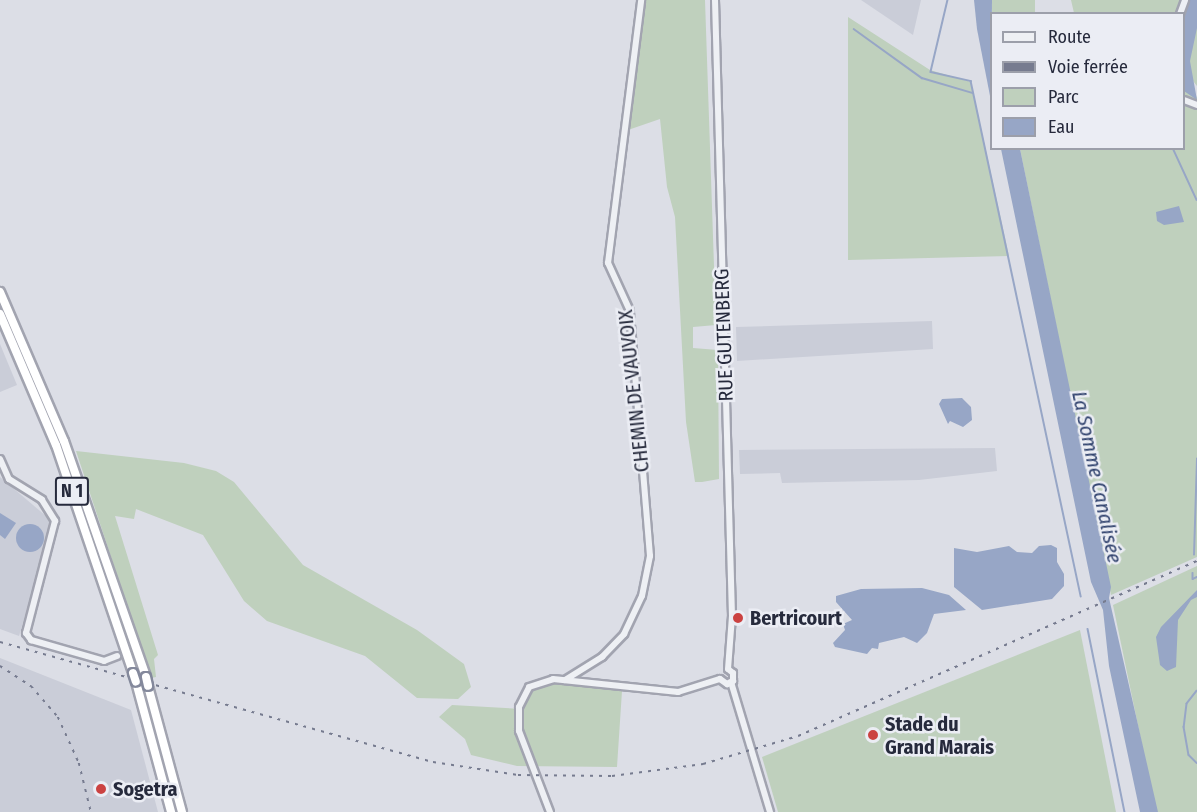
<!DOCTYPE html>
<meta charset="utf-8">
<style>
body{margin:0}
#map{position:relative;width:1197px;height:812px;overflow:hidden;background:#dcdee6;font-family:"Fira Sans Condensed",sans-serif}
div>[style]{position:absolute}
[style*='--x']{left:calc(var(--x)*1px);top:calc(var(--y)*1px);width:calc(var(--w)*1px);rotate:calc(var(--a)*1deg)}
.built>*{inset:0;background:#cacdd8}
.green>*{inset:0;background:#bfd0bd;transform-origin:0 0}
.water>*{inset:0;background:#97a6c6}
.round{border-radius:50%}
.stream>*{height:1.5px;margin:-0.75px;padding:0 0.75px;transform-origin:0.75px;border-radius:0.75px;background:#97a6c6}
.roads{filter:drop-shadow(2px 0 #a2a4b0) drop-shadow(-2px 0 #a2a4b0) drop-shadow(0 2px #a2a4b0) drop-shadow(0 -2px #a2a4b0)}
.minor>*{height:6px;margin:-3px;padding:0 3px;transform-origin:3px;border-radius:3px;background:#eef0f4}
.highway>*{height:8px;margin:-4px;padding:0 4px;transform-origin:4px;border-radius:4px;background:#fff}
.rail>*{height:1.5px;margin-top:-0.75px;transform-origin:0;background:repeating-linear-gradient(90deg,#767b8f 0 3px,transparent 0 9px)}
.bridges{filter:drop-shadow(2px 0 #84899c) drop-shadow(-2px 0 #84899c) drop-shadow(0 2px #84899c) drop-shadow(0 -2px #84899c)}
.highway-bridge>*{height:8px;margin:-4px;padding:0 4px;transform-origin:4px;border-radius:4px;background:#fff}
.dots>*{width:16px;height:16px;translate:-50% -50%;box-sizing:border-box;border:3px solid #ebedf4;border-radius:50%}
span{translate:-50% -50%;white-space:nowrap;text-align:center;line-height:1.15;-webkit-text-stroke:5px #ebedf4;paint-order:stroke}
.shield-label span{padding:2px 4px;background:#ebedf4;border:2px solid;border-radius:4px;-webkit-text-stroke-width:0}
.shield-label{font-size:18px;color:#262a3c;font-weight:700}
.street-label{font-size:20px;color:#262a3c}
.poi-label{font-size:20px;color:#262a3c;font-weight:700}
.left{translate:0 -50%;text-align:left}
.water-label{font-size:21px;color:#31436e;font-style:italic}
.legend{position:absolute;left:990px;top:12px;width:195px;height:138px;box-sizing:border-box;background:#ebedf4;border:2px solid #9c9faa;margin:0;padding:8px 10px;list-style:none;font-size:18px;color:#262a3c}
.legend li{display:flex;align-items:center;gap:12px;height:30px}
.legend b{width:30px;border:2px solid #9c9faa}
</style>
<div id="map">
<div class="built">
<div style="clip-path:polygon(861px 0,921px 0,913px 35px)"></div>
<div style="clip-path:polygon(932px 321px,933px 349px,737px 361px,736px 327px)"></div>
<div style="clip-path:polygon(0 344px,17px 385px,0 392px)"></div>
<div style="clip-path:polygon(995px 448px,997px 471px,919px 480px,782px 483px,780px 473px,740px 474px,739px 450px)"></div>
<div style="clip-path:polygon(0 477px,53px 522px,19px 636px,0 629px)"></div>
<div style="clip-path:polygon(0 658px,131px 710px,158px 812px,0 812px)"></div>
</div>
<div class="green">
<div style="clip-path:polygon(643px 0,705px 0,716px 325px,693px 327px,693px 348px,718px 350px,719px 479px,702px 482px,695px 482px,686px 422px,675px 217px,667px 187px,660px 119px,628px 130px)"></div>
<div style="left:992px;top:0;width:43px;height:13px"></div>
<div style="clip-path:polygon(1071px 0,1190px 0,1184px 25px,1184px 14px,1074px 13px)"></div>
<div style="clip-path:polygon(1197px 0,1197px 86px,1189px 76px,1186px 51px)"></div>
<div style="clip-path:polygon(848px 17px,930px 70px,971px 82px,1009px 256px,848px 260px)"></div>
<div style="clip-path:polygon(1184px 86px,1197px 97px,1197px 557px,1111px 595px,1020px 149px,1184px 148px)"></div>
<div style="clip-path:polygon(76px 451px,184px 463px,216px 471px,234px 482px,303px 565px,417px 630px,464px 664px,471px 687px,458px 699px,417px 698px,365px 656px,267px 621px,244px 601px,203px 535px,136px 509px,134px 519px,115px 516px,158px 655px,154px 659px,156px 677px,151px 678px)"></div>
<div style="clip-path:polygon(1197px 566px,1197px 812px,1156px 812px,1113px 605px)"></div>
<div style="clip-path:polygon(1080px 630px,1116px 812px,778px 812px,762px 757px)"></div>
<div style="clip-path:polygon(560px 681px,622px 691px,617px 767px,517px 766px,471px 755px,465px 739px,439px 717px,452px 705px,523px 709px,530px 692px,544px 682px)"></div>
</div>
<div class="water">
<div style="clip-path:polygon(974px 0,992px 0,991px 101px,977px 29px)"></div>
<div style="clip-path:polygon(1189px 0,1197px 0,1197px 28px,1190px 61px,1197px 100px,1184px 91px,1184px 14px)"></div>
<div style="clip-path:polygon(1001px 149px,1020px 149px,1111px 587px,1109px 598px,1158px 812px,1140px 812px,1109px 666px,1103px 610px,1091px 582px)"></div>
<div style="clip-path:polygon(1179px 206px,1184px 222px,1164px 225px,1157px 221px,1156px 212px)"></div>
<div style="clip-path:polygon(962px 398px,971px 407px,972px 420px,963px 427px,950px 421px,948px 424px,939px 404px,942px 399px)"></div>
<div style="clip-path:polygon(0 513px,16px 523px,5px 539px,0 535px)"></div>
<div class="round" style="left:16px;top:524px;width:28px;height:28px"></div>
<div style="clip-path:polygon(1051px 545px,1057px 548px,1057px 562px,1064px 574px,1064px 586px,1052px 599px,982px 610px,954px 587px,954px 548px,977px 552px,1009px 546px,1017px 552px,1032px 553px,1039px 546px)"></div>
<div style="clip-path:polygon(922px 588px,949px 595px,966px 610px,934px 614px,927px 633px,917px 643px,904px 637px,879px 643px,878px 649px,872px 648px,867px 654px,835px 647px,833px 643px,845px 630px,843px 624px,852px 620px,836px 602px,836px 596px,861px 589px)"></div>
<div style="clip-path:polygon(1197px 590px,1197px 597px,1191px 600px,1178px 620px,1176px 667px,1167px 671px,1160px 665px,1156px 637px,1161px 627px)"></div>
</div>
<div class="stream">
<div style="--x:948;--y:0;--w:74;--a:103.3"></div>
<div style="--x:931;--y:72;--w:41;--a:12.7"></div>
<div style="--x:971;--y:81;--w:527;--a:77.94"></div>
<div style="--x:854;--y:29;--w:84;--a:35.8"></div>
<div style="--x:922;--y:78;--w:53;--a:16.4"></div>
<div style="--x:1173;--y:148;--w:57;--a:65.2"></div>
<div style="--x:1194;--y:555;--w:96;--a:-88.2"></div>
<div style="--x:1193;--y:573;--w:6;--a:90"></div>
<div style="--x:1193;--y:579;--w:4;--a:-27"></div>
<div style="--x:1088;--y:629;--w:187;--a:78.6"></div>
<div style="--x:1197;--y:691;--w:16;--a:128"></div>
<div style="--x:1187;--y:704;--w:23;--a:97"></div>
<div style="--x:1184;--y:727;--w:28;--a:80"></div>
<div style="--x:1189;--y:755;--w:11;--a:45"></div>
</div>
<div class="roads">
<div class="minor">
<div style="--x:715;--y:0;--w:616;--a:88.42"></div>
<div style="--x:732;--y:616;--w:53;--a:94.3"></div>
<div style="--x:1180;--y:14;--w:15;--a:-70"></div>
<div style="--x:1184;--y:100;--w:14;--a:21"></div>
<div style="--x:0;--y:459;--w:22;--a:66"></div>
<div style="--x:9;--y:479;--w:39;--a:32"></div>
<div style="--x:42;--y:500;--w:25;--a:58"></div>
<div style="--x:55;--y:521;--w:116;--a:104.5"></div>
<div style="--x:26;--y:633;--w:9;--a:54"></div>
<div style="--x:31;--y:640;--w:76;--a:16"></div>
<div style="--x:104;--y:661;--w:14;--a:-21"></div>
<div style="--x:720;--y:679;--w:9;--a:36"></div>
<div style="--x:727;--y:684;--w:7;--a:-27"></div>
<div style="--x:733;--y:681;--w:8;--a:-90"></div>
<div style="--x:733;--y:673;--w:6;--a:-141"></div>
<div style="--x:565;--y:680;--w:44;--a:-31.9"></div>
<div style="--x:602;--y:657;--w:32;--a:-46"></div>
<div style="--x:624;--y:634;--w:42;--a:-64.7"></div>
<div style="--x:642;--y:596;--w:41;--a:-78.7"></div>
<div style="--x:650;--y:556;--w:246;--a:-94.7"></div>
<div style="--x:630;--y:311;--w:53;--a:-114.6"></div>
<div style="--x:608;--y:263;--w:265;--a:-82.8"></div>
<div style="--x:731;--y:682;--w:136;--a:73.3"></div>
<div style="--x:550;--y:812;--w:87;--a:-110.9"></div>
<div style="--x:519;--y:731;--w:24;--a:-90"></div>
<div style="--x:519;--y:707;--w:22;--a:-63"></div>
<div style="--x:529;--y:687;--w:25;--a:-18"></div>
<div style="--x:553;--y:679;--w:126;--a:5.9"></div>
<div style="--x:678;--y:692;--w:44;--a:-17.2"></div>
</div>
<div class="highway">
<div style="--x:0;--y:292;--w:162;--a:66.8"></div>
<div style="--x:64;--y:441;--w:250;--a:70.8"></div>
<div style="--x:0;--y:314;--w:142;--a:66.9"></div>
<div style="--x:56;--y:445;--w:241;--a:71.3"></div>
<div style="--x:136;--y:682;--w:135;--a:74.9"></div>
<div style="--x:148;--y:686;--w:131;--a:74.9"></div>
</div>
</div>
<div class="rail">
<div style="--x:0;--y:642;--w:449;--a:15.5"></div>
<div style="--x:433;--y:762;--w:86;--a:8.7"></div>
<div style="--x:518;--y:775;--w:94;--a:0.6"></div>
<div style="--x:612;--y:776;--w:92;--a:-7.5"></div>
<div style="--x:703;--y:764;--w:99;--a:-16.4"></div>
<div style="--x:798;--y:736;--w:436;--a:-23.7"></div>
<div style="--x:0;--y:666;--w:37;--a:33"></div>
<div style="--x:31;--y:686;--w:41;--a:48.9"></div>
<div style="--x:58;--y:717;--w:51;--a:65.5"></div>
<div style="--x:79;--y:763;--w:50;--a:76.2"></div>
</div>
<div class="bridges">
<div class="highway-bridge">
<div style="--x:133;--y:673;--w:9;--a:72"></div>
<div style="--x:146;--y:677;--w:9;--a:77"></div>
</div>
</div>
<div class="dots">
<div style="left:738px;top:618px;background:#cb4241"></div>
<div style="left:873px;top:735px;background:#cb4241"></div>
<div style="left:101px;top:789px;background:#cb4241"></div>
</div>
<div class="shield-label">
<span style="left:72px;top:491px">N 1</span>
</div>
<div class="street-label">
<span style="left:724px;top:335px;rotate:-92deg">RUE GUTENBERG</span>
<span style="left:634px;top:391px;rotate:-96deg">CHEMIN DE VAUVOIX</span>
</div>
<div class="poi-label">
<span class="left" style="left:750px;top:618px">Bertricourt</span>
<span class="left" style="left:885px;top:736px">Stade du<br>Grand Marais</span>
<span class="left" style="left:113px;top:789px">Sogetra</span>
</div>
<div class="water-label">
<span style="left:1097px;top:477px;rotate:78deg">La Somme Canalisée</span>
</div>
<ul class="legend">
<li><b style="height:8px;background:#eef0f4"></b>Route</li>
<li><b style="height:8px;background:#767b8f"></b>Voie ferrée</li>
<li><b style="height:16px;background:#bfd0bd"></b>Parc</li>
<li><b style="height:16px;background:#97a6c6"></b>Eau</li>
</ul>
</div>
